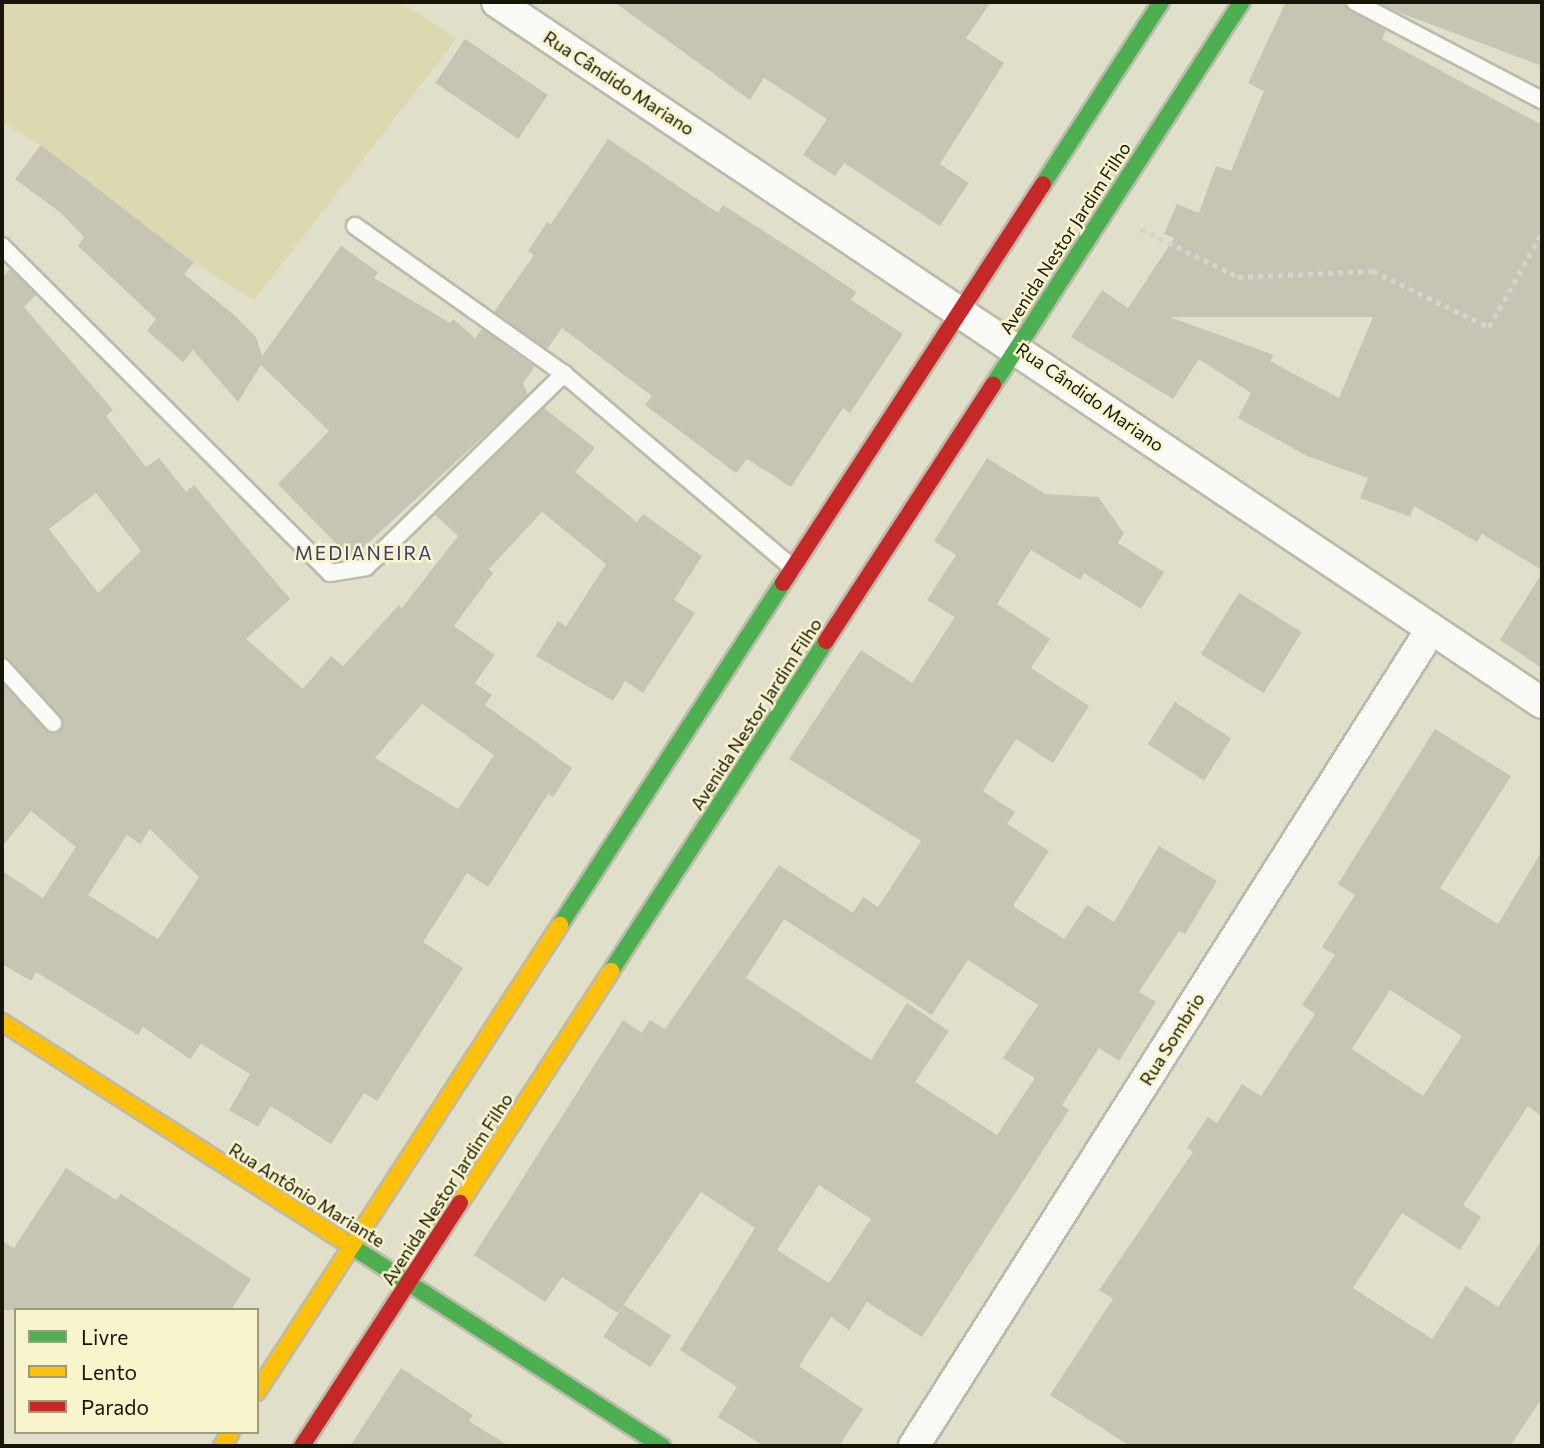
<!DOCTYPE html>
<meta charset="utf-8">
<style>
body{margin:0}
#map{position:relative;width:1544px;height:1448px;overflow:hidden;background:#e0dfc9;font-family:Commissioner,sans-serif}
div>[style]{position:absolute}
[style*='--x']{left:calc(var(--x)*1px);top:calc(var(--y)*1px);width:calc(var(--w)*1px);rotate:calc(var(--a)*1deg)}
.green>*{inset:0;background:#dcd8b0}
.building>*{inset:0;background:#c6c5b4;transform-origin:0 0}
.path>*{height:4.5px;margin-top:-2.25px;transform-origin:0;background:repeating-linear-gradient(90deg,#d4d4cd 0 5px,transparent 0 10px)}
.roads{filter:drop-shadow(2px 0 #bcbbab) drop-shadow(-2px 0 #bcbbab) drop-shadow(0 2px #bcbbab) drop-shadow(0 -2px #bcbbab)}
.lane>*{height:16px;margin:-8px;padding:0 8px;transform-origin:8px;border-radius:8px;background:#fafaf7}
.street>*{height:30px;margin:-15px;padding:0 15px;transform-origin:15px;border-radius:15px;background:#fafaf7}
.fast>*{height:16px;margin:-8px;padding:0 8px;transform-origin:8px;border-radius:8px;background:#4caf50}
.slow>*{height:16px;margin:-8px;padding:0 8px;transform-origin:8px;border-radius:8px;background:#ffc107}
.jam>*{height:16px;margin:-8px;padding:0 8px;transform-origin:8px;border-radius:8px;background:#c62828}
span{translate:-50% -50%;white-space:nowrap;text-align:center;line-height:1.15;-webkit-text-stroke:5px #f8f4cc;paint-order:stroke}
.street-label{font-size:18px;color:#171507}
.neighbourhood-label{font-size:19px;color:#3c3874;letter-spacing:2px}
.frame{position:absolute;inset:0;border:4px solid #171507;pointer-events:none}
.legend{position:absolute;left:14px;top:1308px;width:245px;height:126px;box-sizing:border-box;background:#f8f4cc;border:2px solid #9e9b7d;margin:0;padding:9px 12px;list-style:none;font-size:21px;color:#171507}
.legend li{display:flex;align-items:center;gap:14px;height:35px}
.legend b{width:35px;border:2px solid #9e9b7d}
</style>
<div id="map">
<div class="green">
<div style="clip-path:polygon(2px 2px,400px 2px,457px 38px,254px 300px,194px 263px,41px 145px,2px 123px)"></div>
</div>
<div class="building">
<div style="clip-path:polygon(614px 2px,991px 2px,966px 38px,1004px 63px,940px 164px,969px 183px,940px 226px,844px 163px,835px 176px,803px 155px,827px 119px,764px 78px,750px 100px)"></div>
<div style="clip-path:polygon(evenodd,1286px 2px,1345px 2px,1350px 11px,1386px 30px,1382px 39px,1542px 125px,1542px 570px,1482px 534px,1477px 542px,1414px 506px,1410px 517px,1360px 498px,1368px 478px,1307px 456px,1238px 418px,1251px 393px,1199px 359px,1173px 399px,1071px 337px,1102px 290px,1128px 308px,1174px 238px,1164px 234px,1177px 204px,1199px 213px,1216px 166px,1231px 171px,1264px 91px,1248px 83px,1286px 2px,1170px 317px,1373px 317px,1339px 398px,1270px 361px,1274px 355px,1170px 317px)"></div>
<div style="clip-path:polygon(1377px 2px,1542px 2px,1542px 66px,1395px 11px)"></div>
<div style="left:465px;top:39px;width:100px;height:53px;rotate:34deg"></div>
<div style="clip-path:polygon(608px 139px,718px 213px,723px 205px,807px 259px,856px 292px,851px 300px,903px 334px,850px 413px,843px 408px,791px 487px,747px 459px,736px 473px,645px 405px,652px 396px,562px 328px,547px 349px,494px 312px,534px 255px,528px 251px,547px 222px,551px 224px)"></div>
<div style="clip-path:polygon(41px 145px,194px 263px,184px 274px,234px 315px,256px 337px,262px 356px,341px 246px,378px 272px,374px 278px,450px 323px,453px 319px,475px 338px,482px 329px,535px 367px,523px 383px,528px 395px,351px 559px,278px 484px,329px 431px,261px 365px,238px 402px,193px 350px,183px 362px,147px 331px,156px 319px,78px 246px,84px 237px,61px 213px,15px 179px)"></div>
<div style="clip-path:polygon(evenodd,10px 269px,36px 295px,24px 307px,113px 410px,106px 416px,146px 467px,159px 458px,186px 492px,194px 485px,290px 599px,246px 639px,303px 689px,331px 656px,343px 666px,399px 605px,402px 608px,458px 536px,435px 515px,544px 408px,595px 448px,575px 472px,637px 522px,643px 514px,702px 556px,674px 600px,695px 613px,643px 693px,625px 681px,613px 701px,536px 656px,558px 621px,566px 626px,606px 564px,542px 512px,489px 569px,493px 573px,454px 626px,495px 655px,475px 683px,492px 695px,485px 705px,572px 768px,553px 797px,548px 794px,488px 887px,467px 873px,423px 942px,463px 968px,377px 1101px,364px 1093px,331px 1144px,271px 1106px,258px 1127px,229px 1110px,250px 1074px,201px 1044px,190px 1059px,143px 1027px,138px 1035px,36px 972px,31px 981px,2px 964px,2px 871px,43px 898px,76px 847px,31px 811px,2px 847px,2px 682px,49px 733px,60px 731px,63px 721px,2px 657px,2px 277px,10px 269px,96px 493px,141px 551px,98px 593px,49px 529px,96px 493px,10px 269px,422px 704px,494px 755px,458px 809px,375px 758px,422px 704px,10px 269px,150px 829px,199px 877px,158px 939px,88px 895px,127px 835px,140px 844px,150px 829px)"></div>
<div style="clip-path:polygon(evenodd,987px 458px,1045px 494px,1098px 497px,1124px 533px,1118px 543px,1164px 572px,1141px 609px,1084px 573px,1080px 580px,1031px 550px,997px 604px,1050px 639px,1031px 668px,1089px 706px,1053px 763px,1016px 739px,983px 791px,1015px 812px,1007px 824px,1049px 851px,1013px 906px,1064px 939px,1087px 905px,1114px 922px,1159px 846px,1217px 881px,1185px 934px,1179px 931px,1139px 992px,1156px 1002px,1119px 1061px,1099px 1048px,1062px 1105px,1069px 1110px,922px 1337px,867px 1302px,849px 1330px,831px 1317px,799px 1366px,863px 1409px,839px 1446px,764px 1446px,718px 1417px,737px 1387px,680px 1350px,755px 1228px,701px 1192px,618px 1313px,562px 1277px,545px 1302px,474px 1255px,623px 1020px,642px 1033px,650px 1020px,665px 1029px,779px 865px,853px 913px,863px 897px,878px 907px,921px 841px,789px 759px,861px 650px,912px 683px,955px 617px,927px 600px,956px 555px,934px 541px,987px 458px,784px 919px,932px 1015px,968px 960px,1038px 1005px,1003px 1058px,1035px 1078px,997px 1135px,915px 1082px,949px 1031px,907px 1003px,871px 1060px,746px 978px,784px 919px,987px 458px,819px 1185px,871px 1219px,829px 1283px,777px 1250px,819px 1185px)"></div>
<div style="clip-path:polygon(1542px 573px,1542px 668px,1500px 640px)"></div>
<div style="left:1239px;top:593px;width:74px;height:72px;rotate:32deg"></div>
<div style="left:1175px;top:702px;width:67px;height:50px;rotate:33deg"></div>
<div style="clip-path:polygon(evenodd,1435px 729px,1511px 776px,1440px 888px,1498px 924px,1542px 851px,1542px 1116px,1528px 1106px,1463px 1205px,1481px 1217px,1460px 1250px,1402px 1213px,1353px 1288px,1432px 1339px,1466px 1286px,1498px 1307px,1542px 1240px,1542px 1398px,1510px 1446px,1130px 1446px,1050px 1395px,1113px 1299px,1099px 1290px,1193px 1152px,1187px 1148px,1208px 1117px,1217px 1123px,1242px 1084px,1261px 1096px,1315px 1014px,1302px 1005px,1335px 955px,1322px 947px,1355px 895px,1338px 884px,1435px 729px,1390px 990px,1462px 1036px,1423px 1096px,1352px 1049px,1390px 990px)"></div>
<div style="clip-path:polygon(66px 1168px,116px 1200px,121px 1194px,251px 1279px,231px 1310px,2px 1310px,2px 1241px,14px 1248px)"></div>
<div style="left:624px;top:1305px;width:56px;height:38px;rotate:33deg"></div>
<div style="clip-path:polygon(401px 1368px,473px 1415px,469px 1421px,509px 1446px,350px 1446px)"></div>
</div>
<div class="path">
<div style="--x:1141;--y:229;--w:108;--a:26.3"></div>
<div style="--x:1238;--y:277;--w:135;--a:-2.5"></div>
<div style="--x:1373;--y:271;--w:129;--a:25.8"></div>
<div style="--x:1489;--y:327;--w:109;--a:-60.8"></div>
</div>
<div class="roads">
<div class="lane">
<div style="--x:1355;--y:2;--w:211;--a:27.7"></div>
<div style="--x:355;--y:226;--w:256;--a:35.3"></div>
<div style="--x:564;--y:374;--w:300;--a:40.3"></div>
<div style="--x:2;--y:246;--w:463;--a:44.9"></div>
<div style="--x:330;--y:573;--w:36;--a:-9"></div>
<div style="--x:366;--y:567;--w:277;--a:-44.3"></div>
<div style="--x:2;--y:667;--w:76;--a:47.7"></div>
</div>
<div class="street">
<div style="--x:497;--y:2;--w:1258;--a:33.85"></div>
<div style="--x:914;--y:1446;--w:965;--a:-57.66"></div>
</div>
<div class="fast">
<div style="--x:1043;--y:184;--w:217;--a:-57"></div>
<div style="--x:993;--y:385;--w:457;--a:-57"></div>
<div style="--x:560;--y:925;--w:408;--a:-56.9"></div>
<div style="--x:611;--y:971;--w:394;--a:-56.9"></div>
<div style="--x:342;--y:1240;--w:381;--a:32.8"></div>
</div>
<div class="slow">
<div style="--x:2;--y:1022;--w:404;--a:32.7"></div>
<div style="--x:460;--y:1203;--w:277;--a:-56.9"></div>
<div style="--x:257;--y:1392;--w:557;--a:-57.02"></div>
<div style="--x:222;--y:1446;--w:17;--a:-57"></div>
</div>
<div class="jam">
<div style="--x:783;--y:583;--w:476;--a:-56.9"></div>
<div style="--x:826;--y:641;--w:306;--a:-56.9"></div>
<div style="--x:302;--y:1446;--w:290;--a:-57"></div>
</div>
</div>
<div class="street-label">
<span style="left:619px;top:83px;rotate:33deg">Rua Cândido Mariano</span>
<span style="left:1065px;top:238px;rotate:-57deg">Avenida Nestor Jardim Filho</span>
<span style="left:1090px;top:397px;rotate:35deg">Rua Cândido Mariano</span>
<span style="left:756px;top:714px;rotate:-57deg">Avenida Nestor Jardim Filho</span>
<span style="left:1172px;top:1039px;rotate:-58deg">Rua Sombrio</span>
<span style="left:447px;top:1189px;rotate:-57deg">Avenida Nestor Jardim Filho</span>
<span style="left:307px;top:1195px;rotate:32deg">Rua Antônio Mariante</span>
</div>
<div class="neighbourhood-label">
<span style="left:364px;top:553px">MEDIANEIRA</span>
</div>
<div class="frame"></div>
<ul class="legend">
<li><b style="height:9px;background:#4caf50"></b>Livre</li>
<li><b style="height:9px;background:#ffc107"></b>Lento</li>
<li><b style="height:9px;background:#c62828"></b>Parado</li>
</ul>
</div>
